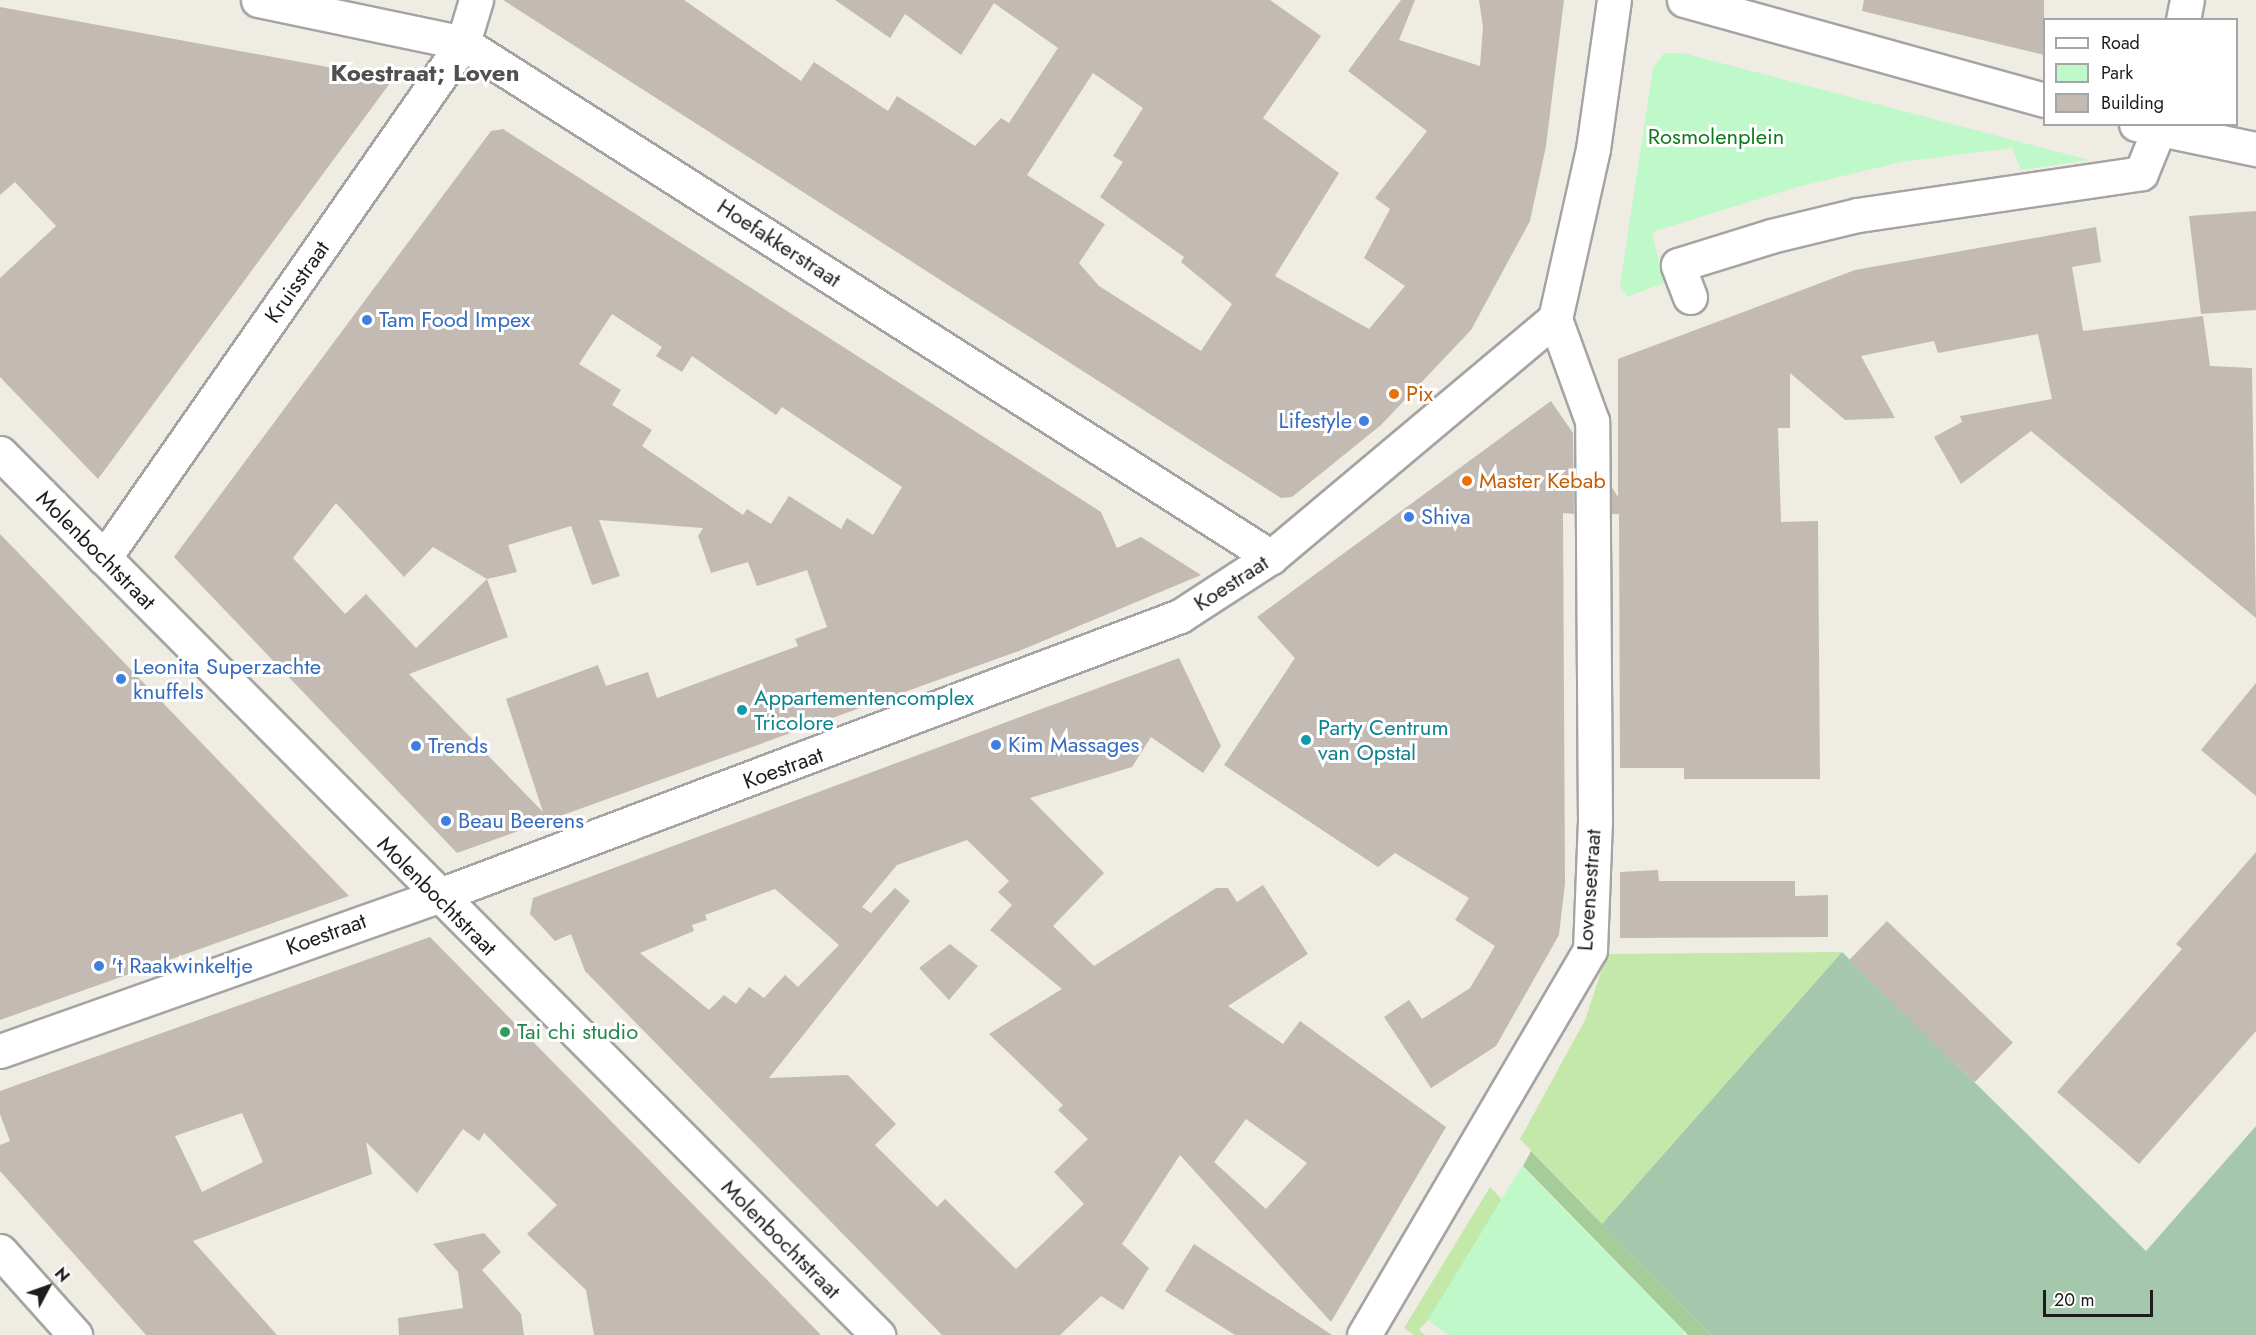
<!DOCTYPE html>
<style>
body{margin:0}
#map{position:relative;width:2256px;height:1335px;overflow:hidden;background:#efece3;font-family:Jost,sans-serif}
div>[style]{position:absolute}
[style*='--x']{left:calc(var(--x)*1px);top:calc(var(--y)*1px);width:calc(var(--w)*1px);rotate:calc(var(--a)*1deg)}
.grass>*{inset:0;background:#c4e8aa}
.forest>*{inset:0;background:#a4cd99}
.cemetery>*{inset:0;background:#a5c7ac}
.park>*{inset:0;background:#c0f9c9}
.building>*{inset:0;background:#c3bbb3;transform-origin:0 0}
.roads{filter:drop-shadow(2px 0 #a4a4a4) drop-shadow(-2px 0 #a4a4a4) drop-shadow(0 2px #a4a4a4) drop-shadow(0 -2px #a4a4a4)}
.minor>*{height:33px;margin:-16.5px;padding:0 16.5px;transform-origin:16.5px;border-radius:16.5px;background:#fff}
.dots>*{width:16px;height:16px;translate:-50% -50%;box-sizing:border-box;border:3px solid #fff;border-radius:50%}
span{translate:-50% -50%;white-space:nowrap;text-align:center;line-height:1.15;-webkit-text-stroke:6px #fff;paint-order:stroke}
.park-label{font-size:22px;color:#0d7a1d}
.street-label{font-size:22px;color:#1d1d1d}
.shop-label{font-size:22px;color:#366cbe}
.left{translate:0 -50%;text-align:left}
.right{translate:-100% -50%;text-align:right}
.food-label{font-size:22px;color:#c56008}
.culture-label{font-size:22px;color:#0d838f}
.leisure-label{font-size:22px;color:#27864d}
.neighbourhood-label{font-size:24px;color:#505050;font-weight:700}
.legend{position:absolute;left:2043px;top:18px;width:195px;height:108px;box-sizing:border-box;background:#fff;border:2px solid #a5a5a5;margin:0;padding:8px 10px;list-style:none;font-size:18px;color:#1d1d1d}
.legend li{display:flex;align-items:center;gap:12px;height:30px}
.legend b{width:30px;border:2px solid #a5a5a5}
.north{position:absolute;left:18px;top:1257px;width:60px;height:60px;-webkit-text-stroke:4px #fff;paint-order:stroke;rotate:49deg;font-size:16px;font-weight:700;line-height:24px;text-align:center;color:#1d1d1d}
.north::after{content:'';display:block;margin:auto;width:21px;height:27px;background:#1d1d1d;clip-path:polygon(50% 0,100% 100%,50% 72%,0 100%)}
.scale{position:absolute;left:2043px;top:1290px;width:110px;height:27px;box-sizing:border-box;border:3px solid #1d1d1d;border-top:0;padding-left:8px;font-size:18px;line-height:21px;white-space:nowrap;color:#1d1d1d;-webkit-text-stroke:4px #fff;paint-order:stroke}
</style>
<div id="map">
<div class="grass">
<div style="clip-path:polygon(1842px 952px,1602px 1224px,1520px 1139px,1585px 1020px,1607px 954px)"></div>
<div style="clip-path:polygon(1490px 1187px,1502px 1200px,1449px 1335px,1428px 1320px,1419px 1330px,1425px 1335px,1414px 1335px,1404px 1328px)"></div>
</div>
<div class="forest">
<div style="clip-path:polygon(1531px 1151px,1602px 1224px,1711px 1335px,1688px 1335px,1523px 1166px)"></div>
</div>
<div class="cemetery">
<div style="clip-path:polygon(1842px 952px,2146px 1251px,2256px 1126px,2256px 1335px,1711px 1335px,1602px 1224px)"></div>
</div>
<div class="park">
<div style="clip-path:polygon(1664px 53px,1683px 53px,2089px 160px,2021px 170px,2012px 148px,1901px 162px,1797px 187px,1652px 232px,1664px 283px,1627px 297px,1620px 285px,1653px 68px)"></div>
<div style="clip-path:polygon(1522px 1166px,1684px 1332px,1683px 1335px,1449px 1335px,1428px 1320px)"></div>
</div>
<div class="building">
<div style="clip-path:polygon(evenodd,503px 0,684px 0,801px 81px,814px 62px,888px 111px,897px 96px,975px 146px,1001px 118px,1009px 123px,1058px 48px,994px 3px,961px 55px,905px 14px,890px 38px,835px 0,1270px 0,1321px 36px,1263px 118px,1339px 173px,1275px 276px,1369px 329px,1405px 286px,1364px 258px,1390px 209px,1375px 198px,1427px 131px,1348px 71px,1401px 0,1415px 0,1399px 40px,1480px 66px,1483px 27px,1479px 0,1564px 0,1546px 146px,1530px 221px,1471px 330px,1381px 425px,1292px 497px,1281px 498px,503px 0,1093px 73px,1143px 108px,1113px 156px,1123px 162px,1100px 197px,1184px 257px,1181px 262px,1232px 304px,1201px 351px,1099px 286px,1079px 263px,1105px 224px,1027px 175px,1093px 73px)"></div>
<div style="clip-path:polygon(1864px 0,2044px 0,2044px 55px,1862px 11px)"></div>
<div style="clip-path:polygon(0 7px,393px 79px,98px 479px,0 377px,0 278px,56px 226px,15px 182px,0 195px)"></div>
<div style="clip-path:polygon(evenodd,503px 129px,1101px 512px,1117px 548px,1141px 537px,1201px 575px,1019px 651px,457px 853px,174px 557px,491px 131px,503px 129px,612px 314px,662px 347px,656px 356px,682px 372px,692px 356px,776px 415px,782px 407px,902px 487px,873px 535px,847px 518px,841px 529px,789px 496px,771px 524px,747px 509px,743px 515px,642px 446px,652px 430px,612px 405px,621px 390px,579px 364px,612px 314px,503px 129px,336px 503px,404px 577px,433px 547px,487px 579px,416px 648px,366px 594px,345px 614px,293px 558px,336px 503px,503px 129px,599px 520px,703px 528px,698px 536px,711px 573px,748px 562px,757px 586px,807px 570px,827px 627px,795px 639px,798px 646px,657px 698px,648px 672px,606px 686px,598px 665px,506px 699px,543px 812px,409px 674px,508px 637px,487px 579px,517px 572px,508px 545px,571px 526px,592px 585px,620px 576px,599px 520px)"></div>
<div style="clip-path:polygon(2256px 211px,2256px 310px,2201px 314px,2189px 216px)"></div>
<div style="clip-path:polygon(2096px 227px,2101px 262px,2072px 267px,2083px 331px,2203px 316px,2210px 366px,2252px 368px,2256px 618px,2031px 431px,1961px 484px,1934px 437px,1962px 422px,1960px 416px,2052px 399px,2038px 334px,1938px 353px,1934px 341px,1861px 356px,1895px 418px,1845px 420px,1790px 373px,1790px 428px,1778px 428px,1781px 522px,1818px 521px,1820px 779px,1684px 779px,1684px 768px,1620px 768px,1619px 514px,1611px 514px,1611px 486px,1618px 497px,1618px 359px,1855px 270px)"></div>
<div style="clip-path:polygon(1551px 401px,1573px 433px,1574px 514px,1563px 513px,1565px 883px,1559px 935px,1496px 1046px,1431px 1088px,1384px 1017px,1409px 1000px,1422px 1019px,1470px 988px,1495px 946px,1455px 920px,1469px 898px,1395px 853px,1378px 867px,1224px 765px,1295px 658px,1257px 617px)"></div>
<div style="clip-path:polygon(0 534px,32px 567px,349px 896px,0 1020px)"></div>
<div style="clip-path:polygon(evenodd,1179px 658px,1221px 746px,1203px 773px,1151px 737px,1132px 767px,1030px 798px,1104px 873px,1053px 926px,1094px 966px,1216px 888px,1228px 888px,1237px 902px,1263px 885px,1308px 954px,1228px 1006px,1283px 1044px,1300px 1021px,1446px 1127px,1331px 1322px,1180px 1155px,1122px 1244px,1149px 1268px,1123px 1310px,1101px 1296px,1060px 1335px,942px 1335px,585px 971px,571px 934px,555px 941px,530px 914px,533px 898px,1179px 658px,967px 840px,1009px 881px,998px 892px,1012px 905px,990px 930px,1062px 989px,989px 1034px,1063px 1105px,1058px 1110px,1088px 1139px,1054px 1172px,1084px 1204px,1016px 1269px,945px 1199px,937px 1207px,875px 1145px,896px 1124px,848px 1075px,769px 1078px,910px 901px,895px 888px,871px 913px,862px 907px,897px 865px,967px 840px,1179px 658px,775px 889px,839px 945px,798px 987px,785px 975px,764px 998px,749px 987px,736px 1004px,724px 995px,709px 1010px,640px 953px,694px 931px,692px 925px,707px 920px,705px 915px,775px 889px,1179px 658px,1246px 1119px,1307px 1163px,1266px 1209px,1214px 1162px,1246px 1119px)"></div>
<div style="clip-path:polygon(2256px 683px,2256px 796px,2201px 750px)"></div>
<div style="clip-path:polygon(2256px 852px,2256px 1031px,2139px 1164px,2057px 1092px,2182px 949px,2176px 944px)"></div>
<div style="clip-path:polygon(1658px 870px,1659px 881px,1795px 881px,1795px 896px,1828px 895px,1828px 937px,1620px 938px,1620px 872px)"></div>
<div style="left:1887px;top:921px;width:175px;height:55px;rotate:44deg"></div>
<div style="clip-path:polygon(evenodd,430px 937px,665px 1176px,821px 1335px,594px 1335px,586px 1290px,527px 1234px,557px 1205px,484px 1133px,479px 1141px,463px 1129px,417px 1193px,366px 1142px,372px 1174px,193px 1241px,277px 1335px,146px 1335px,0 1171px,0 1145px,10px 1141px,0 1114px,0 1091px,430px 937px,242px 1113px,263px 1162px,202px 1192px,175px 1136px,242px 1113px)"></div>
<div style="clip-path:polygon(950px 944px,978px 966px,949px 1000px,919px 968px)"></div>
<div style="clip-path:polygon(484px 1233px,501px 1252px,482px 1270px,521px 1314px,524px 1335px,399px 1335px,398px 1318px,463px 1308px,458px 1272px,433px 1244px)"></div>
<div style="clip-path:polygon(1194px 1244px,1332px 1335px,1235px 1335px,1165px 1291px)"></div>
</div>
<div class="roads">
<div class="minor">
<div style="--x:258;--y:0;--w:209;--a:11.8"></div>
<div style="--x:463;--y:43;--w:958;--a:32.46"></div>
<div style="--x:1684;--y:0;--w:374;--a:15.5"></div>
<div style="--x:2183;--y:20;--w:20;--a:-79"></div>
<div style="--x:2136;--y:124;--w:123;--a:11.8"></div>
<div style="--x:1690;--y:297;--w:34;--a:-111"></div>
<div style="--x:1678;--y:265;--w:97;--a:-17.3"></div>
<div style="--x:1771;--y:236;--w:89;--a:-13.6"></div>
<div style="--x:1858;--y:215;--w:286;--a:-8.4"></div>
<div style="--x:2141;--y:173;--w:53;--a:-67.8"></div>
<div style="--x:0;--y:453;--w:1245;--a:45.13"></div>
<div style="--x:104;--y:558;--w:628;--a:-55.12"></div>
<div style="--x:463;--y:43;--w:45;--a:-73.2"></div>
<div style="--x:0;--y:1051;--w:464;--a:-19.5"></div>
<div style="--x:437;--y:896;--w:794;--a:-20.65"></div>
<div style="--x:1180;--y:616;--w:108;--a:-33"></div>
<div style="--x:1271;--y:557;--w:371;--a:-40"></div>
<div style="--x:0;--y:1251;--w:113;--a:48.2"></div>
<div style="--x:1364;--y:1335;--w:446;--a:-59.6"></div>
<div style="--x:1590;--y:950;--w:128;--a:-87.8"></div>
<div style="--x:1595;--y:822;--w:401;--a:-90.4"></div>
<div style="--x:1592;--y:421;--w:109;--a:-109.9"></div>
<div style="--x:1555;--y:319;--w:174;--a:-77.4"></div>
<div style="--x:1593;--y:149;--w:150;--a:-82"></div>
</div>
</div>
<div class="dots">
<div style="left:367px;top:320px;background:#3f7fe0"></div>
<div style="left:1394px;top:394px;background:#e8710a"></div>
<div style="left:1364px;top:421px;background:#3f7fe0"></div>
<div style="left:1467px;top:481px;background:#e8710a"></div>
<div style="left:1409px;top:517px;background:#3f7fe0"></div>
<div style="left:121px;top:679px;background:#3f7fe0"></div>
<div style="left:742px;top:710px;background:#0f9aa8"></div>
<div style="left:1306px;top:740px;background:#0f9aa8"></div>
<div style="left:996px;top:745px;background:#3f7fe0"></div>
<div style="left:416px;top:746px;background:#3f7fe0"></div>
<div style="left:446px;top:821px;background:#3f7fe0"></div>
<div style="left:99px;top:966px;background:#3f7fe0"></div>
<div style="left:505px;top:1032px;background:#2e9e5b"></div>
</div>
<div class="park-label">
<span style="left:1716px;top:137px">Rosmolenplein</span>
</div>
<div class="street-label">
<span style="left:779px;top:243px;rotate:33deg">Hoefakkerstraat</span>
<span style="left:297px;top:282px;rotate:-55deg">Kruisstraat</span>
<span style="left:96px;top:550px;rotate:45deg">Molenbochtstraat</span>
<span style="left:1231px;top:583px;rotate:-33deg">Koestraat</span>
<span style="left:783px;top:768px;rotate:-20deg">Koestraat</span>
<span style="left:1589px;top:890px;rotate:-86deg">Lovensestraat</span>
<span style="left:437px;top:896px;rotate:45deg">Molenbochtstraat</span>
<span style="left:326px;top:934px;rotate:-20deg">Koestraat</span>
<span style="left:781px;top:1239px;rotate:45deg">Molenbochtstraat</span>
</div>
<div class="shop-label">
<span class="left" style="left:379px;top:320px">Tam Food Impex</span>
<span class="right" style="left:1352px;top:421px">Lifestyle</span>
<span class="left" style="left:1421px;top:517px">Shiva</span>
<span class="left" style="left:133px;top:679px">Leonita Superzachte<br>knuffels</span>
<span class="left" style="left:1008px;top:745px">Kim Massages</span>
<span class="left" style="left:428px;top:746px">Trends</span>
<span class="left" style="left:458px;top:821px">Beau Beerens</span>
<span class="left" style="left:111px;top:966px">'t Raakwinkeltje</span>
</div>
<div class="food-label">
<span class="left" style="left:1406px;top:394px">Pix</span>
<span class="left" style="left:1479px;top:481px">Master Kebab</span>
</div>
<div class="culture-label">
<span class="left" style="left:754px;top:710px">Appartementencomplex<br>Tricolore</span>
<span class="left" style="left:1318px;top:740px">Party Centrum<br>van Opstal</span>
</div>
<div class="leisure-label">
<span class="left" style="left:517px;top:1032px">Tai chi studio</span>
</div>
<div class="neighbourhood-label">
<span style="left:425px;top:73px">Koestraat; Loven</span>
</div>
<ul class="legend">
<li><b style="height:8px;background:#fff"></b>Road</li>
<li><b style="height:16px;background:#c0f9c9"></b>Park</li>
<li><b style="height:16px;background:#c3bbb3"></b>Building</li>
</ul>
<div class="north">N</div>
<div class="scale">20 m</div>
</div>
